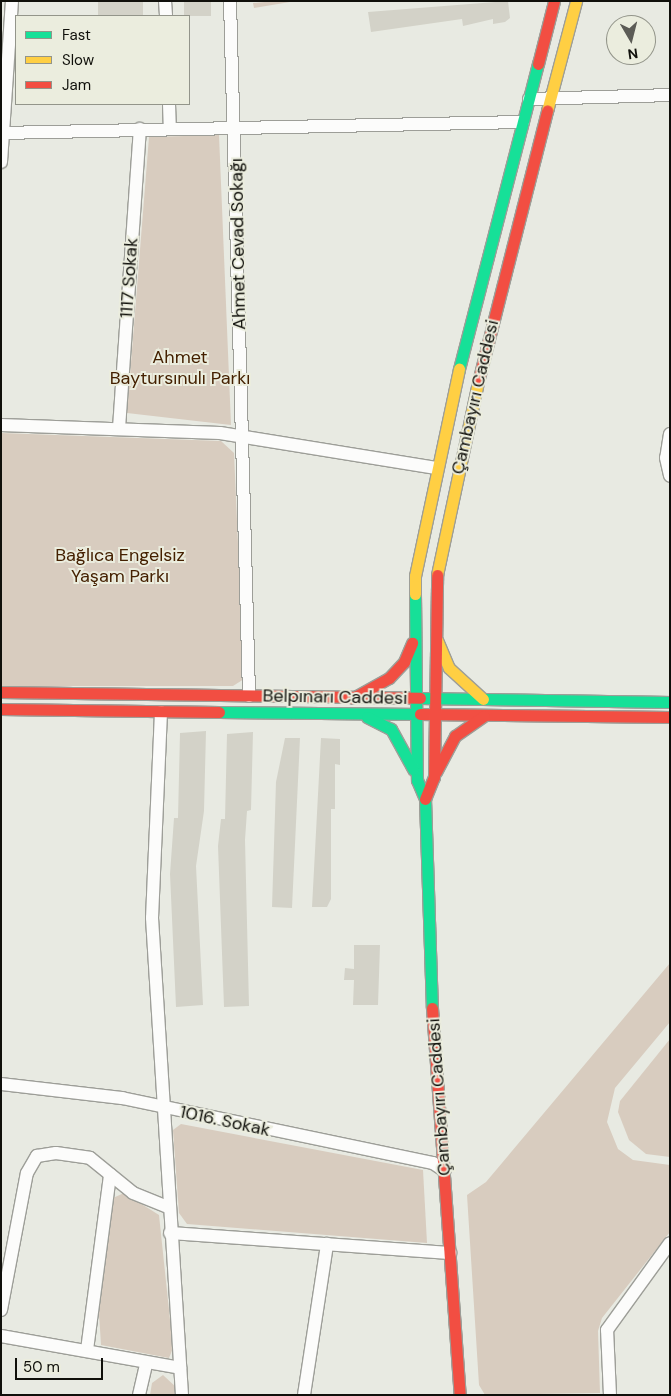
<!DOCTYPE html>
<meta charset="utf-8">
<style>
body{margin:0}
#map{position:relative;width:671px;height:1396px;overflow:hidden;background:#e8eae2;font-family:"DM Sans",sans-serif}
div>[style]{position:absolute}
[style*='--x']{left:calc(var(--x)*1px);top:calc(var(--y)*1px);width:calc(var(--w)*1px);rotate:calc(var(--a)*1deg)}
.green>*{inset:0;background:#d8ccbf}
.building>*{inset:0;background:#d3d2c8;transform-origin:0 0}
.roads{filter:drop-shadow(1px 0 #9d9e98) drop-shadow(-1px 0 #9d9e98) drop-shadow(0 1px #9d9e98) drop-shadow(0 -1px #9d9e98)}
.street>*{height:12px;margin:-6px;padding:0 6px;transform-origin:6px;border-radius:6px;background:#fcfcfb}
.fast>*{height:11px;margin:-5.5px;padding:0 5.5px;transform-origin:5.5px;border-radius:5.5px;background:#16e098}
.slow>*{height:11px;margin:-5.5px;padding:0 5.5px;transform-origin:5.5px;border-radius:5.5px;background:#ffcf43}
.jam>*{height:11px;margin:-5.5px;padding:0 5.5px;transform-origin:5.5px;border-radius:5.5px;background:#f24e42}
span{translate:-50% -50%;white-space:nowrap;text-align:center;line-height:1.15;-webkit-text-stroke:4px #ebedde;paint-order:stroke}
.street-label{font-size:18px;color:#10100b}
.park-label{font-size:18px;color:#442000}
.frame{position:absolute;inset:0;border:2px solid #10100b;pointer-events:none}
.legend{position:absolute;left:15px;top:15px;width:175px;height:90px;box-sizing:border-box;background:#ebedde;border:1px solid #93958a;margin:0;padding:6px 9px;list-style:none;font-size:15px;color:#10100b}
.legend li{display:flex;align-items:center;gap:10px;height:25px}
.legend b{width:25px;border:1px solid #93958a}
.north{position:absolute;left:606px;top:15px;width:50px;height:50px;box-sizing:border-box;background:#ebedde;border:1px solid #93958a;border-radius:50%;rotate:172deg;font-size:14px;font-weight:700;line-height:20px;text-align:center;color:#10100b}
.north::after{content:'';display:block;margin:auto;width:18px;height:22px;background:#5c5c56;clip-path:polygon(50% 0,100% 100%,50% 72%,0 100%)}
.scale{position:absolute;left:15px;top:1358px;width:88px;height:22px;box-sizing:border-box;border:2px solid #10100b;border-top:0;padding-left:6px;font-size:15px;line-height:18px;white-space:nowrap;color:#10100b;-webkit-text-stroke:4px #ebedde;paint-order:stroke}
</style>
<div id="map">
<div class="green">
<div style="clip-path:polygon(296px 1px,254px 8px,253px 3px,275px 1px)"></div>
<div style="clip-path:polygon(219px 135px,231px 425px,127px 413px,149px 137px)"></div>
<div style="clip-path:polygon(1px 433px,221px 441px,234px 453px,244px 679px,233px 686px,1px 686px)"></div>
<div style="clip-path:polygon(670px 963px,670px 1022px,615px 1088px,607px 1122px,618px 1149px,633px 1160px,670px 1165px,670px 1232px,602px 1318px,598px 1331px,600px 1393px,485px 1395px,479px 1385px,467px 1195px,486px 1182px)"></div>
<div style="clip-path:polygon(670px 1039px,670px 1157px,646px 1154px,629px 1140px,618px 1112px,620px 1101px)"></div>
<div style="clip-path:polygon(181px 1124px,423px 1170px,427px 1243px,187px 1224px,179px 1213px,173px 1130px)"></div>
<div style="clip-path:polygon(124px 1193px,159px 1215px,173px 1348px,169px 1358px,101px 1345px,98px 1298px,113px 1198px)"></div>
<div style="clip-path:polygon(163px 1375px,177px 1388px,177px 1395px,150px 1395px,152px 1383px)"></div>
</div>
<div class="building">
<div style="left:98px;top:1px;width:45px;height:15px"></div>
<div style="left:184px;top:1px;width:27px;height:15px"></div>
<div style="clip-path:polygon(508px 1px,510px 18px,505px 22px,493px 24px,493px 19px,463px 26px,462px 19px,371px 32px,368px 12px)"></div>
<div style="clip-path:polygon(206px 731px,204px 811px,196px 866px,203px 1005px,176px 1007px,170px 874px,174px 818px,178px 818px,180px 733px)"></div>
<div style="clip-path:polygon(253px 732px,251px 810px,247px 811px,245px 840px,249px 1006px,224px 1007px,218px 846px,221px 819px,225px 819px,227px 734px)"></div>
<div style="clip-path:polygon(285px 738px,300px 738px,292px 908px,272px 907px,276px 782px)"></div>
<div style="clip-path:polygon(321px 738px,340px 739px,340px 765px,335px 764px,335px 809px,331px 809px,331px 899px,327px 907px,312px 907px)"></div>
<div style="clip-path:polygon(354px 945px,380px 945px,378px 1005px,353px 1005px,354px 980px,344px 980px,345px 968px,354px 969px)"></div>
</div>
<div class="roads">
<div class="street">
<div style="--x:165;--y:1;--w:15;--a:86"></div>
<div style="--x:230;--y:1;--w:695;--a:88.43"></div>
<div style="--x:529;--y:99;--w:141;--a:-1.6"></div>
<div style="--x:169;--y:104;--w:24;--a:88"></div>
<div style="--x:1;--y:133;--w:522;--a:-1.21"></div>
<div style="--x:1;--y:162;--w:161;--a:-86.1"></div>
<div style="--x:1;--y:425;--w:219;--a:2.1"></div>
<div style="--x:220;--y:433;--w:219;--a:9.2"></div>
<div style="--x:119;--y:428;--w:300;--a:-86"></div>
<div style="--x:670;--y:434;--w:24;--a:99"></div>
<div style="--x:666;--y:458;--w:18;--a:77"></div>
<div style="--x:161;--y:712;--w:206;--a:92.5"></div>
<div style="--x:152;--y:918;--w:478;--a:86.4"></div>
<div style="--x:1;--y:1084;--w:122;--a:6.6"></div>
<div style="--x:122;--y:1098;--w:318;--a:11.8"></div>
<div style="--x:433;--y:1163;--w:14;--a:34"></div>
<div style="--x:170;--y:1233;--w:281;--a:4.1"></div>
<div style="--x:1;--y:1310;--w:139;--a:-79.3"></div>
<div style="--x:27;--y:1173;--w:20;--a:-60"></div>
<div style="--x:37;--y:1156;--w:19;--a:-9"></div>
<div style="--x:56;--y:1153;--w:34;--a:8"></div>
<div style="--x:90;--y:1158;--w:55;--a:39.1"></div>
<div style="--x:133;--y:1193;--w:38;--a:22"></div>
<div style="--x:1;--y:1336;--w:182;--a:10.1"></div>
<div style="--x:87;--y:1350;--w:177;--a:-82.5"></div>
<div style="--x:139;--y:1395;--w:31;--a:-77"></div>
<div style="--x:304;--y:1395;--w:153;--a:-81.3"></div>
<div style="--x:610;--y:1395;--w:65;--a:-92.6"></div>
<div style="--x:607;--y:1330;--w:107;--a:-54.1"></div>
</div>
<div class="fast">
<div style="--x:459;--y:369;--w:315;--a:-75.5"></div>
<div style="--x:415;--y:594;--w:186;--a:89.4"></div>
<div style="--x:417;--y:780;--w:21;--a:67"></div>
<div style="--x:425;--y:799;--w:209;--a:88.1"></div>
<div style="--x:420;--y:698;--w:250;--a:0.9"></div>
<div style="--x:219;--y:712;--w:201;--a:0.6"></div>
<div style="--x:367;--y:717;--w:27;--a:27"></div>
<div style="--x:391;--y:729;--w:46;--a:61.2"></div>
</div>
<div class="slow">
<div style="--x:547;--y:111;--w:114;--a:-75.2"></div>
<div style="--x:437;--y:575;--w:201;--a:-78"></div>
<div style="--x:415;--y:594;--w:18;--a:-90"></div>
<div style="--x:415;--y:576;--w:212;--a:-78"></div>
<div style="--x:437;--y:640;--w:30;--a:67"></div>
<div style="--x:449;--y:668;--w:46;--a:42.4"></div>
</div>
<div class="jam">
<div style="--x:538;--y:64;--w:65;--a:-75.7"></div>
<div style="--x:479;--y:378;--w:276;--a:-75.7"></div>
<div style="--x:1;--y:692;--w:419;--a:0.8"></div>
<div style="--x:353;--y:698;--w:41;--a:-29.1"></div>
<div style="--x:389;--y:678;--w:22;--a:-47"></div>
<div style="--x:404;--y:662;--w:21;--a:-67"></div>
<div style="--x:1;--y:709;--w:218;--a:0.8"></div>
<div style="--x:420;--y:714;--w:250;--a:0.7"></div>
<div style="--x:436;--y:772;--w:41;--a:-62.2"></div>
<div style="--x:455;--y:736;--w:35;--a:-35"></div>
<div style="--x:425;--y:799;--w:24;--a:-68"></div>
<div style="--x:434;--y:777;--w:202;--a:-89.1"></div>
<div style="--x:432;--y:1008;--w:388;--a:85.9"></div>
</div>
</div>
<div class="street-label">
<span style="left:238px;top:244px;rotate:-91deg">Ahmet Cevad Sokağı</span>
<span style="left:129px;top:278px;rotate:-86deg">1117 Sokak</span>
<span style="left:475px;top:397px;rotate:-77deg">Çambayırı Caddesi</span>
<span style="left:335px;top:697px;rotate:1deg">Belpınarı Caddesi</span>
<span style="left:439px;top:1097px;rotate:-94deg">Çambayırı Caddesi</span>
<span style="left:225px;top:1121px;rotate:12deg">1016. Sokak</span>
</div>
<div class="park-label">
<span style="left:180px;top:368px">Ahmet<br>Baytursınulı Parkı</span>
<span style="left:120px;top:566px">Bağlıca Engelsiz<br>Yaşam Parkı</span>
</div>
<div class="frame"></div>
<ul class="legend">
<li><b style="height:6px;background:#16e098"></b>Fast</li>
<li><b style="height:6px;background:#ffcf43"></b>Slow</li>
<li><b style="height:6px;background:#f24e42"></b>Jam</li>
</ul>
<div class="north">N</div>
<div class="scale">50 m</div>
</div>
